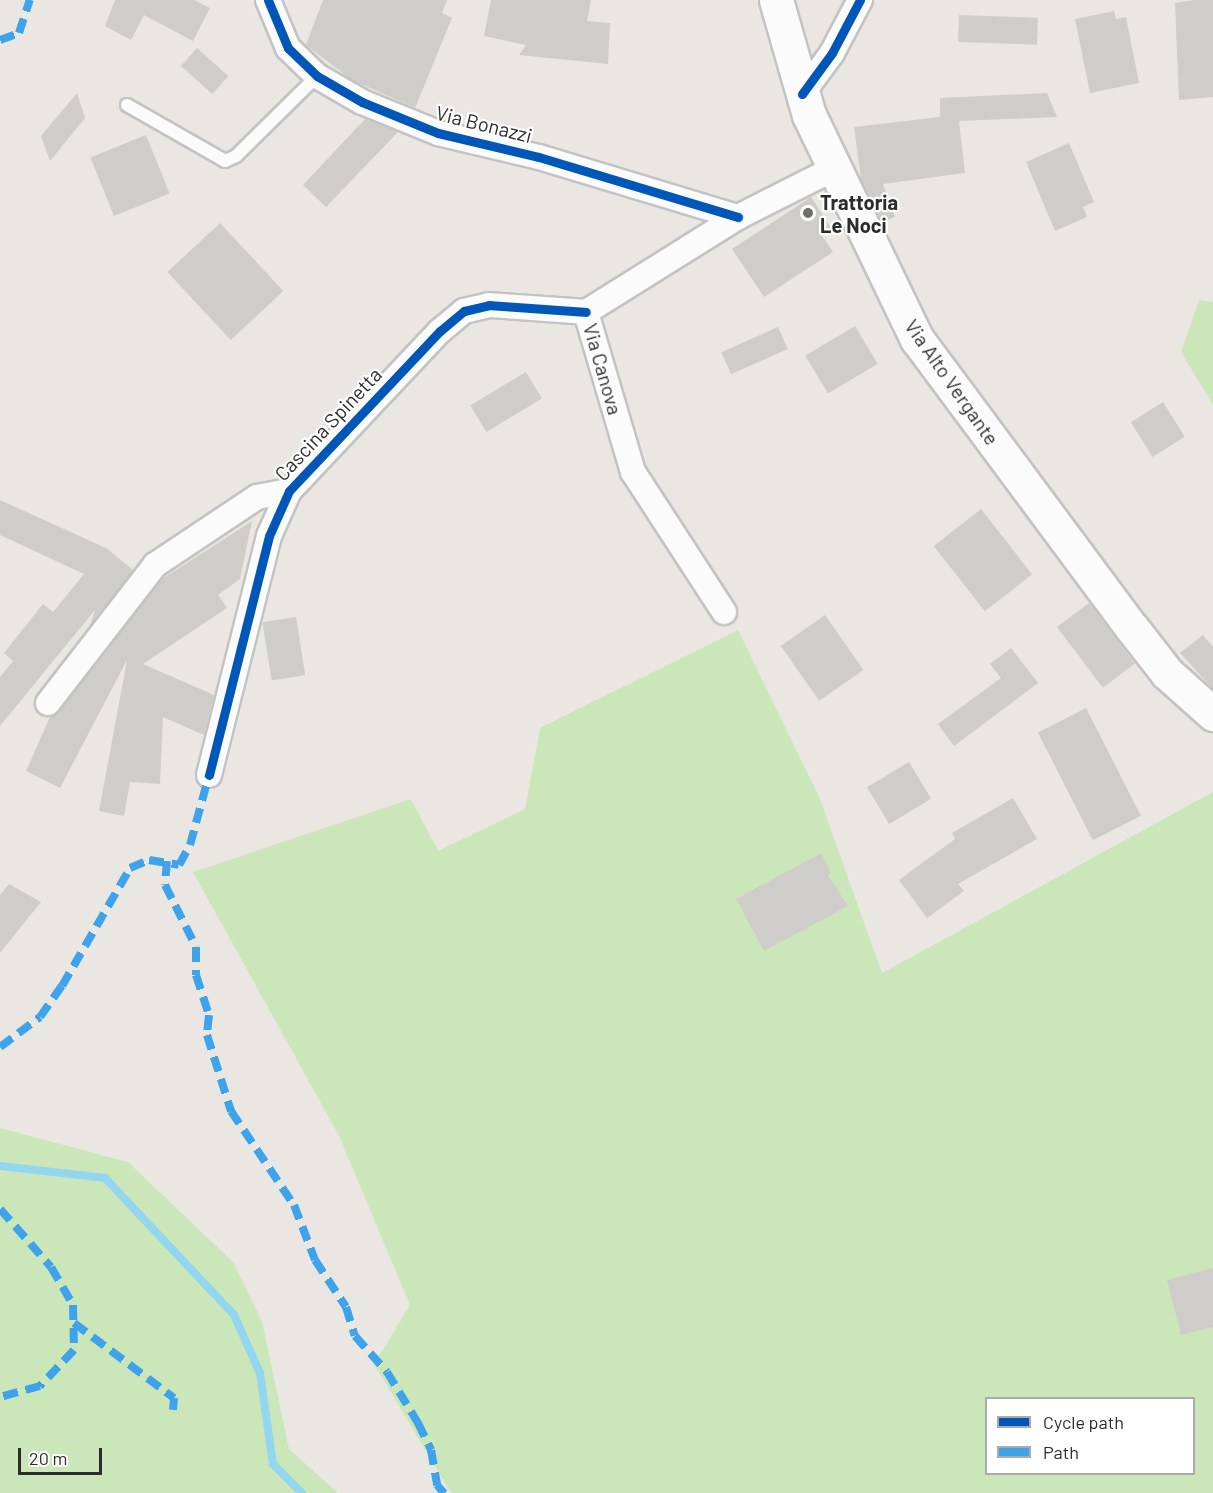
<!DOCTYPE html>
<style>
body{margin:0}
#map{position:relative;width:1213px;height:1493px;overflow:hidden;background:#eae7e2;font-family:Barlow,sans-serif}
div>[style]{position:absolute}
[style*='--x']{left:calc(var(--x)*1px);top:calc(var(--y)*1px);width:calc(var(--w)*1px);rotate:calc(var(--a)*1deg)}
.green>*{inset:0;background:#cbe7ba}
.stream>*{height:8px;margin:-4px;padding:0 4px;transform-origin:4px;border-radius:4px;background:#93d6ef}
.building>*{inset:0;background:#cfcdc9;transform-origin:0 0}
.roads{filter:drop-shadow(2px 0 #c4c3c3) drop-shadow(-2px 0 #c4c3c3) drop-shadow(0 2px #c4c3c3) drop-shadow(0 -2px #c4c3c3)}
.lane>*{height:12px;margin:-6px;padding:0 6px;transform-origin:6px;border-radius:6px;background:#fcfbfb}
.street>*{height:24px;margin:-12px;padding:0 12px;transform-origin:12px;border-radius:12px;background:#fcfbfb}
.secondary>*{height:33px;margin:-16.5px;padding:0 16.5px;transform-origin:16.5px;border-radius:16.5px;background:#fcfbfb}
.quiet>*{height:8px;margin-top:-4px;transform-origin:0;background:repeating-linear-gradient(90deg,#3ea3eb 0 15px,transparent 0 23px)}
.cycleway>*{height:9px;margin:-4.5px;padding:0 4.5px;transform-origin:4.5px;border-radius:4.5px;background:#0057b8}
.dots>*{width:16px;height:16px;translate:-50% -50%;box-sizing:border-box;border:3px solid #fff;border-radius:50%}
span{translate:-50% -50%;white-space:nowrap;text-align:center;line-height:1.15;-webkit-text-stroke:4.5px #fff;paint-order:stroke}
.street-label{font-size:20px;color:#2c2c2c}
.poi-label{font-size:20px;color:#2c2c2c;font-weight:700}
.left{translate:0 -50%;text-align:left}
.legend{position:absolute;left:985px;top:1397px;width:210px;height:78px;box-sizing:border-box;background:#fff;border:2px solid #ababab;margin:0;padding:8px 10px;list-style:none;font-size:18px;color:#2c2c2c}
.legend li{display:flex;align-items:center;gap:12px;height:30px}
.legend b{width:30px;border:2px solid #ababab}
.scale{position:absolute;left:18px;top:1448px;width:84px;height:27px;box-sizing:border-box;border:3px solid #2c2c2c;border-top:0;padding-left:8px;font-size:18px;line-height:21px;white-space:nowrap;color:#2c2c2c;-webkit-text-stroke:4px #fff;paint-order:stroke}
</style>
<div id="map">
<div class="green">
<div style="clip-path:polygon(1199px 300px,1213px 302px,1213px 405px,1181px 352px)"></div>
<div style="clip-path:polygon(evenodd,738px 630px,820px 799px,882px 973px,1213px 792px,1213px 1493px,451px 1493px,374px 1364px,410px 1305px,339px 1136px,193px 872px,411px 799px,438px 851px,525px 809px,540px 728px,738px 630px,986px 1398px,1194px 1398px,1194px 1474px,986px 1474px,986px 1398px)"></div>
<div style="clip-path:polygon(0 1128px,128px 1162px,233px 1262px,262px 1321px,289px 1449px,338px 1493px,0 1493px)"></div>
</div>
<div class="stream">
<div style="--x:0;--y:1166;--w:106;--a:6.5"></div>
<div style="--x:105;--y:1178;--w:188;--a:46.7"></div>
<div style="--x:234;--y:1315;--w:64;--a:65.9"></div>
<div style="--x:260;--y:1373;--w:92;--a:81.9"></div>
<div style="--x:273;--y:1464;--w:41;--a:45"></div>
</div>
<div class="building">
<div style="clip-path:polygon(115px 0,194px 0,210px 8px,193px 41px,144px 15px,131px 40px,105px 26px)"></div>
<div style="clip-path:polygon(323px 0,447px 0,442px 13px,452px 18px,415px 108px,352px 80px,306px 45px)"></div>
<div style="clip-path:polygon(491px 0,591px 0,587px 21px,610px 23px,608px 64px,519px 55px,526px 45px,484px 36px)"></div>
<div style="clip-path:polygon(1194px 0,1213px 0,1213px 97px,1179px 100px,1175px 3px)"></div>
<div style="clip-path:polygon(1114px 11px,1116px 19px,1126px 17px,1139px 83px,1090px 93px,1075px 19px)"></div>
<div style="left:959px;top:15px;width:79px;height:27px;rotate:2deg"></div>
<div style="left:197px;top:48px;width:42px;height:24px;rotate:42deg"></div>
<div style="clip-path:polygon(77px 93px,85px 118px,50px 161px,41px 136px)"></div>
<div style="clip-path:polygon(1047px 93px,1057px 117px,959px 121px,965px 173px,883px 184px,895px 217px,882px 222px,861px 179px,854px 127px,940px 117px,940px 98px)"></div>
<div style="clip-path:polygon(365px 119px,398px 132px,326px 207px,303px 185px)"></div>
<div style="left:146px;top:135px;width:63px;height:60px;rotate:68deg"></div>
<div style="clip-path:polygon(1069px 143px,1094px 202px,1083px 207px,1087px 217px,1055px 231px,1026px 162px)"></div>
<div style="clip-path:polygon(811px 197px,831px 228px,821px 234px,833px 252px,764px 297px,732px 249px)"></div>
<div style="left:220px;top:223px;width:93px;height:72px;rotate:47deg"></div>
<div style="left:855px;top:326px;width:44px;height:58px;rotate:59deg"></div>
<div style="left:778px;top:327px;width:24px;height:62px;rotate:66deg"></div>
<div style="left:526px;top:372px;width:31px;height:65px;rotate:59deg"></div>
<div style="left:1163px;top:402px;width:41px;height:38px;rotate:58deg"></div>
<div style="clip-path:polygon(0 500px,106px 548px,133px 570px,90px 626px,95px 610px,0 726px,0 677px,13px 661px,4px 653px,43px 604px,53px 612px,84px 574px,0 535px)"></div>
<div style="left:981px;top:509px;width:83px;height:60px;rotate:52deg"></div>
<div style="clip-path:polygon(252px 521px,240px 579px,218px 595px,227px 608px,143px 664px,214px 695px,204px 735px,163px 717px,160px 784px,130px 782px,124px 816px,99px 811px,127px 660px,60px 788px,26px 771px,50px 717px,59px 712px,162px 579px)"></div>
<div style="left:1089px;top:603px;width:76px;height:40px;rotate:53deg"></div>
<div style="left:825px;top:615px;width:67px;height:54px;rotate:55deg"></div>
<div style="left:296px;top:617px;width:59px;height:34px;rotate:81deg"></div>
<div style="clip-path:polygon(1203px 635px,1213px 647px,1213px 689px,1180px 653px)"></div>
<div style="clip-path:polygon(1011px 648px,1038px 683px,954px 746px,938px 724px,1001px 678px,990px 664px)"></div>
<div style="left:1086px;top:708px;width:121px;height:54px;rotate:63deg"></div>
<div style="left:909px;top:762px;width:43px;height:49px;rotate:59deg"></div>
<div style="clip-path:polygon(1013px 798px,1037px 839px,958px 884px,964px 891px,927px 918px,899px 880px,955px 839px,952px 833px)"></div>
<div style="clip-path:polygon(821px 853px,831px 873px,828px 875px,848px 906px,764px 951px,736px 899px)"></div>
<div style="clip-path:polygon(9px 884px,41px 902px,0 953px,0 895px)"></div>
<div style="clip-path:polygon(1213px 1268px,1213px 1327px,1181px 1335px,1167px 1280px)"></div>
</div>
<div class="roads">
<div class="lane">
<div style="--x:127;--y:105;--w:113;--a:29.7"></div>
<div style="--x:225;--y:161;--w:12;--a:-24"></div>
<div style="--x:236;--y:156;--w:114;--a:-44.6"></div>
</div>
<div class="street">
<div style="--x:268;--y:0;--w:52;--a:67.4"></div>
<div style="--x:288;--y:48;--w:40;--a:44"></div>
<div style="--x:317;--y:76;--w:52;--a:30"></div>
<div style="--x:362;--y:102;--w:82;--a:22.2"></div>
<div style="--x:438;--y:133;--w:104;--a:13.4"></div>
<div style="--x:539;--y:157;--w:208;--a:16.8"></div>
<div style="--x:802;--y:94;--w:51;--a:-53.8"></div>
<div style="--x:832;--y:53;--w:60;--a:-62.2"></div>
<div style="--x:724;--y:612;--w:167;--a:-123"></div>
<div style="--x:633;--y:472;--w:167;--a:-106.4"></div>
<div style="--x:586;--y:312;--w:179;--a:-32"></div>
<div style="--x:738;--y:217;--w:106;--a:-26.8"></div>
<div style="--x:48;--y:703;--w:175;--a:-52.2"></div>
<div style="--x:155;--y:565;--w:123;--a:-33.7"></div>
<div style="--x:257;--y:497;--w:33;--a:-11"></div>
<div style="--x:209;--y:775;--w:246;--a:-75.9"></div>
<div style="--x:269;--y:536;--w:49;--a:-66"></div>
<div style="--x:289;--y:491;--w:220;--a:-46.7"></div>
<div style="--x:440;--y:331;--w:31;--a:-40"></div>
<div style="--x:464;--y:311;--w:26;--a:-13"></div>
<div style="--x:489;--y:305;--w:97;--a:4.1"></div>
</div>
<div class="secondary">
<div style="--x:776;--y:0;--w:120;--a:74"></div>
<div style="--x:809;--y:115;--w:249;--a:64.3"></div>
<div style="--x:917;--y:339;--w:360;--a:53.4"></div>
<div style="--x:1132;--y:628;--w:57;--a:52.1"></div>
<div style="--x:1167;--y:673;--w:62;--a:41.7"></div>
</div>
</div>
<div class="quiet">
<div style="--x:0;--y:40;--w:20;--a:-20"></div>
<div style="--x:19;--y:33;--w:35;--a:-72"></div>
<div style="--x:167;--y:861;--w:24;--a:95"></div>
<div style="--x:165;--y:885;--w:69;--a:63.4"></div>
<div style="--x:196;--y:947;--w:28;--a:90"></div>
<div style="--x:196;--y:975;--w:42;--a:72"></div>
<div style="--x:209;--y:1015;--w:20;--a:96"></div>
<div style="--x:207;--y:1035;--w:80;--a:72.5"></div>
<div style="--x:231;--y:1111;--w:113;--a:56.2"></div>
<div style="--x:294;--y:1205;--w:59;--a:69.1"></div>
<div style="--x:315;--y:1260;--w:56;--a:56.6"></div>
<div style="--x:346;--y:1307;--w:30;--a:73"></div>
<div style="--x:355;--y:1336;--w:48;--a:48.4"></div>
<div style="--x:387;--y:1372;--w:60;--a:58.7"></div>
<div style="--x:418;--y:1423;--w:30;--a:64"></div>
<div style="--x:431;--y:1450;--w:36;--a:80"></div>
<div style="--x:437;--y:1485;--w:11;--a:49"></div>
<div style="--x:0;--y:1047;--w:50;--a:-36.9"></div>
<div style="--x:40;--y:1017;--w:38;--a:-55"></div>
<div style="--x:62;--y:986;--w:136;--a:-60"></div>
<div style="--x:130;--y:868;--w:21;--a:-23"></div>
<div style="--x:149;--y:860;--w:30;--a:9"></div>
<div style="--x:179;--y:865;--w:23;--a:-61"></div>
<div style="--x:190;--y:845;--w:73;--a:-74.8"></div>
<div style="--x:0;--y:1209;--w:77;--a:48.7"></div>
<div style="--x:51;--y:1267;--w:44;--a:59.9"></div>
<div style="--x:73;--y:1305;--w:45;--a:88.7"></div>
<div style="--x:74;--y:1350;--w:50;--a:133.4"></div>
<div style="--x:40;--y:1386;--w:41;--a:164.6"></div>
<div style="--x:74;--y:1323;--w:125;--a:36.9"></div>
<div style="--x:174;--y:1398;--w:12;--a:95"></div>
</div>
<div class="cycleway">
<div style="--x:268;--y:0;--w:52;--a:67.4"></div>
<div style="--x:288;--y:48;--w:40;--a:44"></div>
<div style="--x:317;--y:76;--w:52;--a:30"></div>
<div style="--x:362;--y:102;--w:82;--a:22.2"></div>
<div style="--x:438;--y:133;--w:104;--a:13.4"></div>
<div style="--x:539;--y:157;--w:208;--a:16.8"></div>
<div style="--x:802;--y:94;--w:51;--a:-53.8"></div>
<div style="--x:832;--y:53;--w:60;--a:-62.2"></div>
<div style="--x:209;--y:775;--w:246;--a:-75.9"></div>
<div style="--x:269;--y:536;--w:49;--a:-66"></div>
<div style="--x:289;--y:491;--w:220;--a:-46.7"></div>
<div style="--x:440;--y:331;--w:31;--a:-40"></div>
<div style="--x:464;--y:311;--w:26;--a:-13"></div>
<div style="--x:489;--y:305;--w:97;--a:4.1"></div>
</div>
<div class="dots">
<div style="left:808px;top:213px;background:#6e6d6c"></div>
</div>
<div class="street-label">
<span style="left:484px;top:124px;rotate:14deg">Via Bonazzi</span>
<span style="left:603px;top:369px;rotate:74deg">Via Canova</span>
<span style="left:952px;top:382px;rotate:55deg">Via Alto Vergante</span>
<span style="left:328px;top:424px;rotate:-47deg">Cascina Spinetta</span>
</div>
<div class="poi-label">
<span class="left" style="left:820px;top:214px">Trattoria<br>Le Noci</span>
</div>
<ul class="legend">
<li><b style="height:8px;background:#0057b8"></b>Cycle path</li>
<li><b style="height:8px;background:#3ea3eb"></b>Path</li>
</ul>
<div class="scale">20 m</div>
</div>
